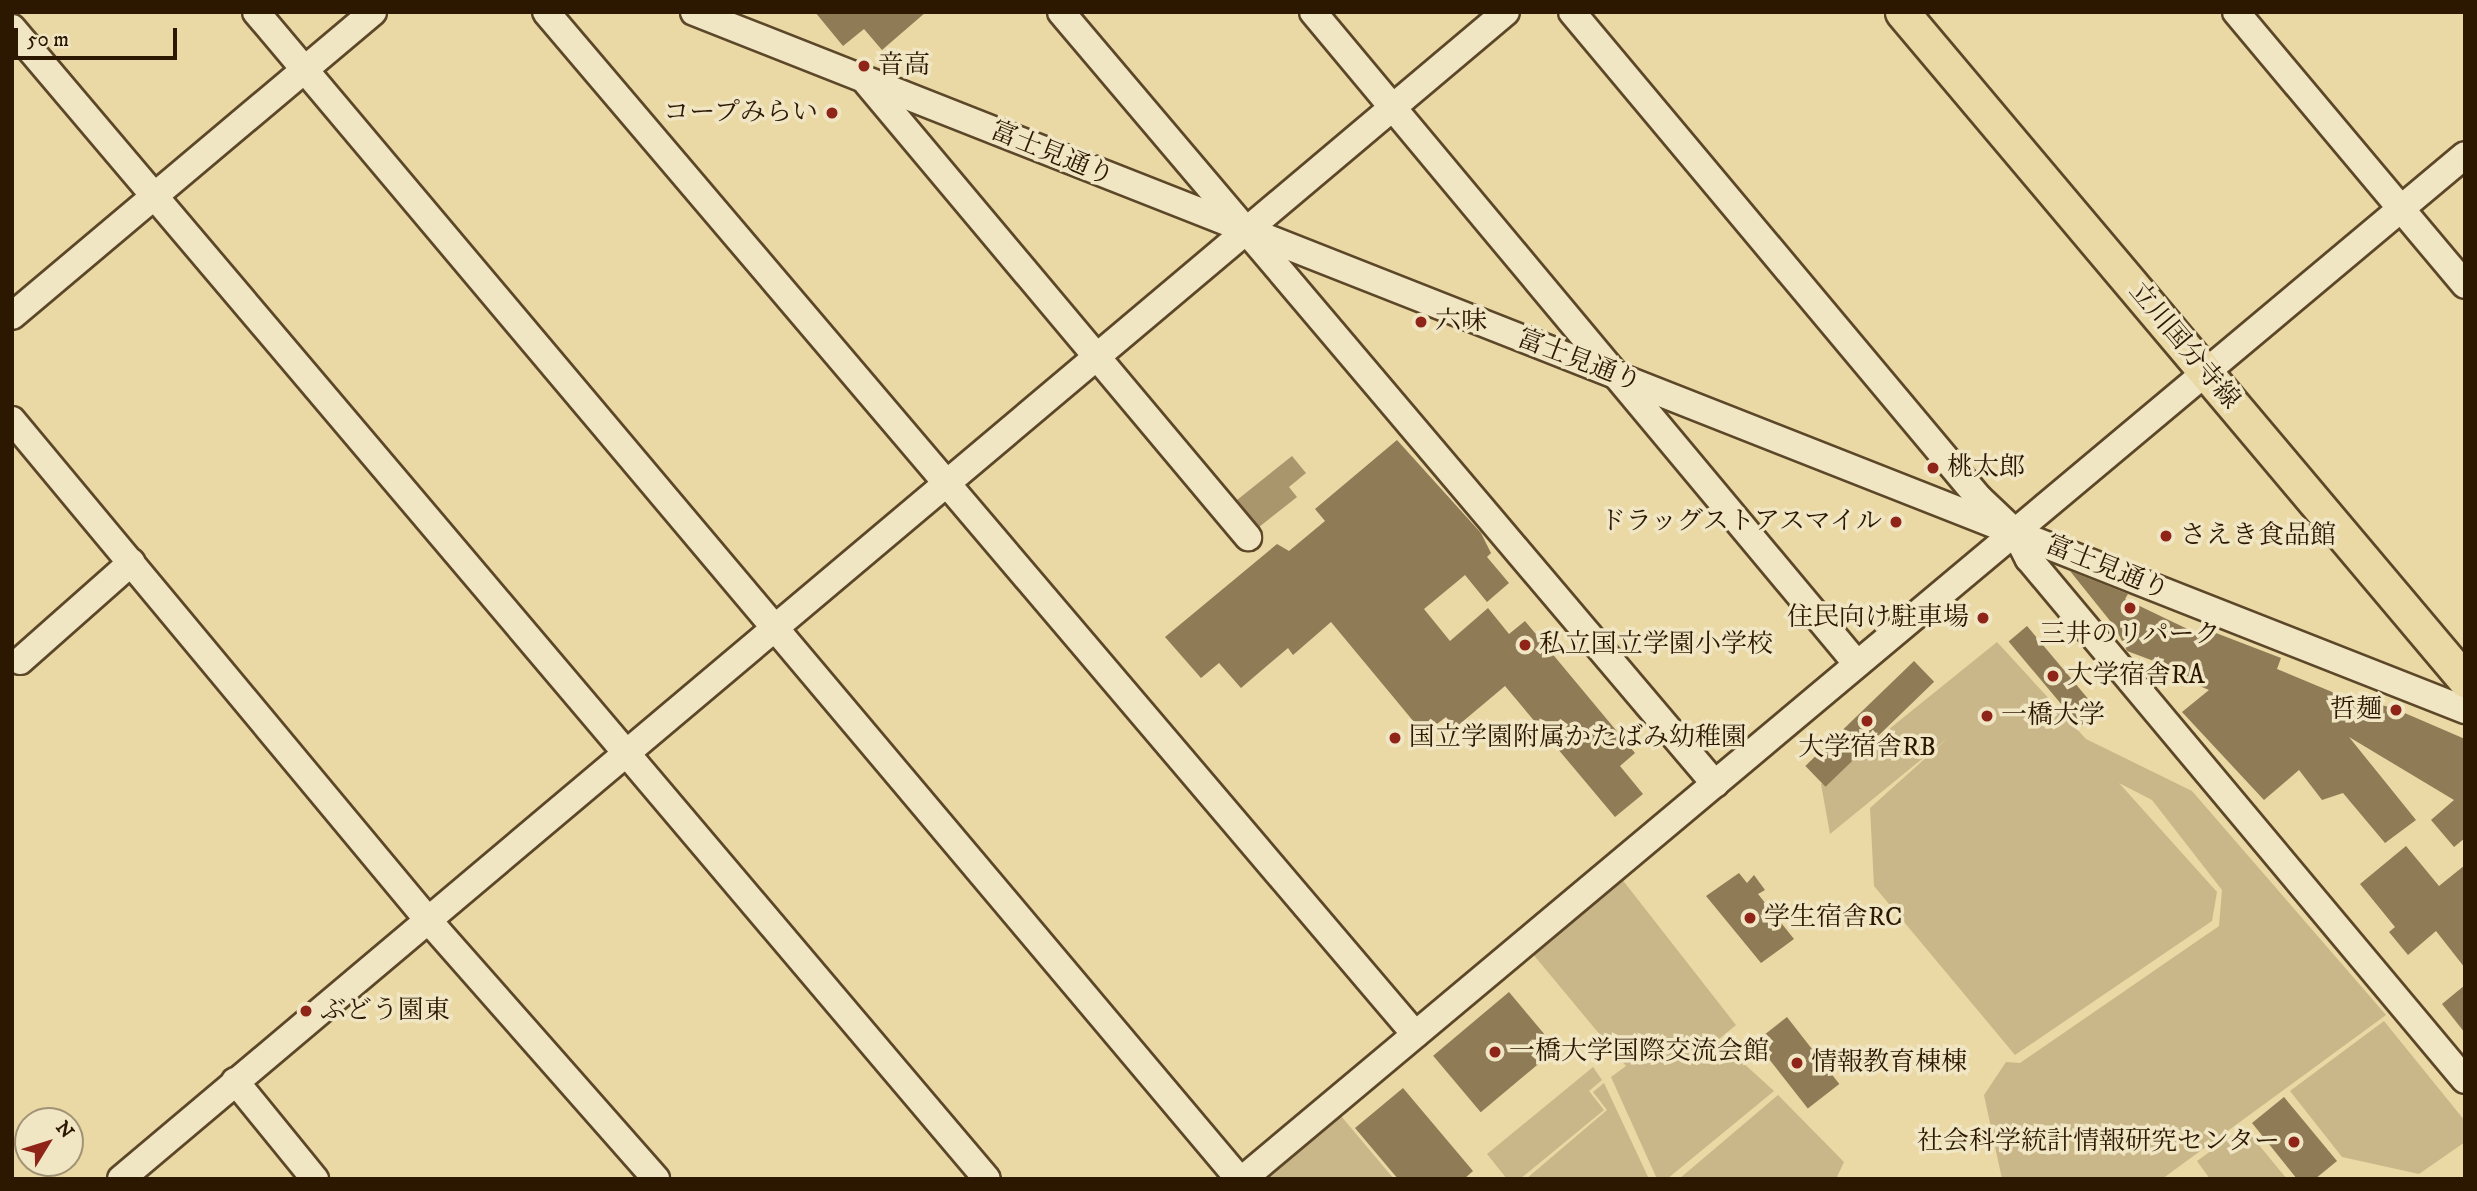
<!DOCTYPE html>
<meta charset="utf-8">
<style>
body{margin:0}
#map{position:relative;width:2477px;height:1191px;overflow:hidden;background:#ead8a5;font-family:"IM FELL DW Pica","Noto Serif JP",serif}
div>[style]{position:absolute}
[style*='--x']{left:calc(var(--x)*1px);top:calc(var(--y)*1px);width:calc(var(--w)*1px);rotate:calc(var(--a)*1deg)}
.green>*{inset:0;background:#cab789}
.water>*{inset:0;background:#a9966d}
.building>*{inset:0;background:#8f7b56;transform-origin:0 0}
.roads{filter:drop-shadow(2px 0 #5c4729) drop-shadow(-2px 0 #5c4729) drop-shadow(0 2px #5c4729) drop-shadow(0 -2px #5c4729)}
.minor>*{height:26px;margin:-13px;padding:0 13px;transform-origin:13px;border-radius:13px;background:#f1e6c4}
.major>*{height:33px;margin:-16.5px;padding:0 16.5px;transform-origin:16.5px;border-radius:16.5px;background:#ead8a5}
.dots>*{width:19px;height:19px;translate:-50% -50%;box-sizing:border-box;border:4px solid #f1e6c4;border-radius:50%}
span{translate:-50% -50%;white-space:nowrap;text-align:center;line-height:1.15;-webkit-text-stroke:7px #f1e6c4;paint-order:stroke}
.poi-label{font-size:26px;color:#2c1700}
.left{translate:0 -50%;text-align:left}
.right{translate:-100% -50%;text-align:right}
.street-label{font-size:26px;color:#2c1700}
.frame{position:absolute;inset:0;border:14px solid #2c1700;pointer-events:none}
.north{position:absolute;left:14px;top:1107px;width:70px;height:70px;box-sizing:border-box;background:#f1e6c4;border:2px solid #a29376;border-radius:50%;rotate:52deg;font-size:19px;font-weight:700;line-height:28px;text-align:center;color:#2c1700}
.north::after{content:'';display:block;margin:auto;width:24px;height:32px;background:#8f2418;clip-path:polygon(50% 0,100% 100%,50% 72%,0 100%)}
.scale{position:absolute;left:14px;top:28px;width:163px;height:32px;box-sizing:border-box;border:4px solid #2c1700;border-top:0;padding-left:9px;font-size:21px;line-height:24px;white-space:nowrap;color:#2c1700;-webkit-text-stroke:5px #f1e6c4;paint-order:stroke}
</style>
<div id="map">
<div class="green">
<div style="clip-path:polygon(1997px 642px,2086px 739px,2192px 791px,2386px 1015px,2162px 1179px,2002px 1179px,1984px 1095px,2006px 1062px,2020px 1063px,2219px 926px,2222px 890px,2152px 800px,2119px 783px,2217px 892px,2212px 921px,2015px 1055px,1874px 886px,1870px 808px,1949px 737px,1830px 834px,1821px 784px)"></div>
<div style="clip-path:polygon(1621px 878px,1736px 1025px,1718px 1040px,1774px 1091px,1667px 1179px,1657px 1179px,1611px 1077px,1626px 1066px,1532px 953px)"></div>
<div style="clip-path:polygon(2384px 1021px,2465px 1121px,2465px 1142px,2419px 1174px,2342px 1157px,2290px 1091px)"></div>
<div style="clip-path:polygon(1593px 1067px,1602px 1080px,1589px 1091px,1604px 1110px,1520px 1179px,1507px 1179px,1487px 1154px)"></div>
<div style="clip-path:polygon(1604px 1083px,1649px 1179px,1526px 1179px,1607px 1110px,1593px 1092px)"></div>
<div style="clip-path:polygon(1778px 1095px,1844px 1162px,1836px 1179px,1679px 1179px)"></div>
<div style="clip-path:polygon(1341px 1116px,1394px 1179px,1263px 1179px)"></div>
<div style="clip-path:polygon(2244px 1127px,2287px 1179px,2210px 1179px,2197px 1161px)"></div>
</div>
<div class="water">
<div style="clip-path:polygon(1292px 456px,1306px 473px,1289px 487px,1297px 497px,1259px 527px,1237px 500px)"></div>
</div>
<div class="building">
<div style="clip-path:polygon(815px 12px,926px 12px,882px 50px,864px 29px,843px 46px)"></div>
<div style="clip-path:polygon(1397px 440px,1481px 533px,1491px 553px,1487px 557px,1509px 583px,1487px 602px,1465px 575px,1424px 609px,1450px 641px,1488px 608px,1509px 634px,1525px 621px,1635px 753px,1620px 766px,1643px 794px,1615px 817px,1505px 686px,1455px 728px,1446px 717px,1424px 734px,1331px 622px,1293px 655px,1288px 648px,1241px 688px,1219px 663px,1201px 678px,1165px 637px,1277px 544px,1289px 551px,1325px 521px,1315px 509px)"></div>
<div style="clip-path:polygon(2070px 571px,2128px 594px,2125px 599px,2200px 635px,2203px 628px,2281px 658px,2277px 669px,2337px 694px,2393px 708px,2465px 739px,2465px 838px,2454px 847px,2431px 820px,2454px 800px,2349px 737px,2416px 820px,2385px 843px,2343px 793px,2322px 800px,2299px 770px,2264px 800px,2182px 712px,2209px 690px,2183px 679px,2186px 673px,2127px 651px,2115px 627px)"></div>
<div style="left:2027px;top:626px;width:111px;height:24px;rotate:50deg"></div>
<div style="left:1914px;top:661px;width:29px;height:151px;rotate:46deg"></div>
<div style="clip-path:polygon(2406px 846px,2439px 886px,2465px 865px,2465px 968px,2436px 931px,2408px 955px,2389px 932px,2395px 927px,2360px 884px)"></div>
<div style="clip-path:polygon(1739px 873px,1747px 883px,1754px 875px,1765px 890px,1758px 894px,1794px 939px,1761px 963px,1706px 896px)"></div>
<div style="clip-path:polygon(2465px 985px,2465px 1033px,2442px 1004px)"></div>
<div style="left:1509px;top:992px;width:74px;height:99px;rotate:50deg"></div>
<div style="left:1787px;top:1017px;width:85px;height:40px;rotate:52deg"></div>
<div style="clip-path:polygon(1403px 1088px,1473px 1171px,1464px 1179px,1398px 1179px,1355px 1128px)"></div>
<div style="clip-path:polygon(2284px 1097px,2337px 1161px,2315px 1179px,2297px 1179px,2252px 1123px)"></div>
</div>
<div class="roads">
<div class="minor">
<div style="--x:256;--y:12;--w:1526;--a:49.89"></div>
<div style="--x:546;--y:12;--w:1342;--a:49.63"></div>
<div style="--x:694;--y:12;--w:1904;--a:21.51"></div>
<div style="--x:1061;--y:12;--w:1012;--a:49.73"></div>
<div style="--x:1313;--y:12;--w:849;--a:50.16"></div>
<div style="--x:1572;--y:12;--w:634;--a:50.06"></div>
<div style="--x:1979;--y:498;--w:50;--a:43.4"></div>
<div style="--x:2015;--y:532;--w:30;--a:63"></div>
<div style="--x:2029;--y:559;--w:679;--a:50.08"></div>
<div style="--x:2236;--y:12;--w:356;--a:50"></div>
<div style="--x:12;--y:28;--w:1508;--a:49.73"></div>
<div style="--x:867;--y:83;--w:593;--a:50"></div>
<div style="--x:12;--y:316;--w:472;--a:-40.1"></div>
<div style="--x:12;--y:420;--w:650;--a:50.24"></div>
<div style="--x:428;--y:920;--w:345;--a:48.6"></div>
<div style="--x:20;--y:661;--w:149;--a:-41.5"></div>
<div style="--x:235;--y:1081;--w:127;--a:50.8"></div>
<div style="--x:121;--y:1179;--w:1811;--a:-40.12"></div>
<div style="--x:1243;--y:1179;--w:1594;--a:-39.96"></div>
</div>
<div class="major">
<div style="--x:1902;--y:12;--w:874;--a:49.88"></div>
</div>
</div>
<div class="dots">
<div style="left:864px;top:66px;background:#8f2418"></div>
<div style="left:832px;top:113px;background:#8f2418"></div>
<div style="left:1421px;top:322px;background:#8f2418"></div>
<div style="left:1933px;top:468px;background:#8f2418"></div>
<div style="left:1896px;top:522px;background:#8f2418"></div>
<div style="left:2166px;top:536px;background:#8f2418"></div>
<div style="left:2130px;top:608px;background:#8f2418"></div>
<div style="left:1983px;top:618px;background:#8f2418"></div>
<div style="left:1525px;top:645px;background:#8f2418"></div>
<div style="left:2053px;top:676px;background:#8f2418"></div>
<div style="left:2396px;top:710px;background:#8f2418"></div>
<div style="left:1987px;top:716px;background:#8f2418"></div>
<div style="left:1867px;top:721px;background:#8f2418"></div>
<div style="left:1395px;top:738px;background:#8f2418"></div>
<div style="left:1750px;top:918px;background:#8f2418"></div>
<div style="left:306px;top:1011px;background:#8f2418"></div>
<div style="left:1495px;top:1052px;background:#8f2418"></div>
<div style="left:1797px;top:1063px;background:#8f2418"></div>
<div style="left:2294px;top:1142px;background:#8f2418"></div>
</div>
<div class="poi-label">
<span class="left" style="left:878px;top:66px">音高</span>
<span class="right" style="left:818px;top:113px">コープみらい</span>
<span class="left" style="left:1435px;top:322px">六味</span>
<span class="left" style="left:1947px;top:468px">桃太郎</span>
<span class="right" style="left:1882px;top:522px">ドラッグストアスマイル</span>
<span class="left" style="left:2180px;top:536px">さえき食品館</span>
<span class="right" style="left:1969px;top:618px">住民向け駐車場</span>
<span style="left:2130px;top:635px">三井のリパーク</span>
<span class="left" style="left:1539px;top:645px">私立国立学園小学校</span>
<span class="left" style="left:2067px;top:676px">大学宿舎RA</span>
<span class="right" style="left:2382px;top:710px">哲麺</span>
<span class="left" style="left:2001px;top:716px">一橋大学</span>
<span class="left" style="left:1409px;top:738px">国立学園附属かたばみ幼稚園</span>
<span style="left:1867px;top:748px">大学宿舎RB</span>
<span class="left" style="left:1764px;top:918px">学生宿舎RC</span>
<span class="left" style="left:320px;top:1011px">ぶどう園東</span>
<span class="left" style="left:1509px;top:1052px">一橋大学国際交流会館</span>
<span class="left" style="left:1811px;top:1063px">情報教育棟棟</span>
<span class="right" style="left:2280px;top:1142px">社会科学統計情報研究センター</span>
</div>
<div class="street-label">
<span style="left:1052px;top:154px;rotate:22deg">富士見通り</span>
<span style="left:2184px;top:346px;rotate:50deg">立川国分寺線</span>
<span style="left:1579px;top:361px;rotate:21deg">富士見通り</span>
<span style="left:2107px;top:568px;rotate:22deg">富士見通り</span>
</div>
<div class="frame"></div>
<div class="north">N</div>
<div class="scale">50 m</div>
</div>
